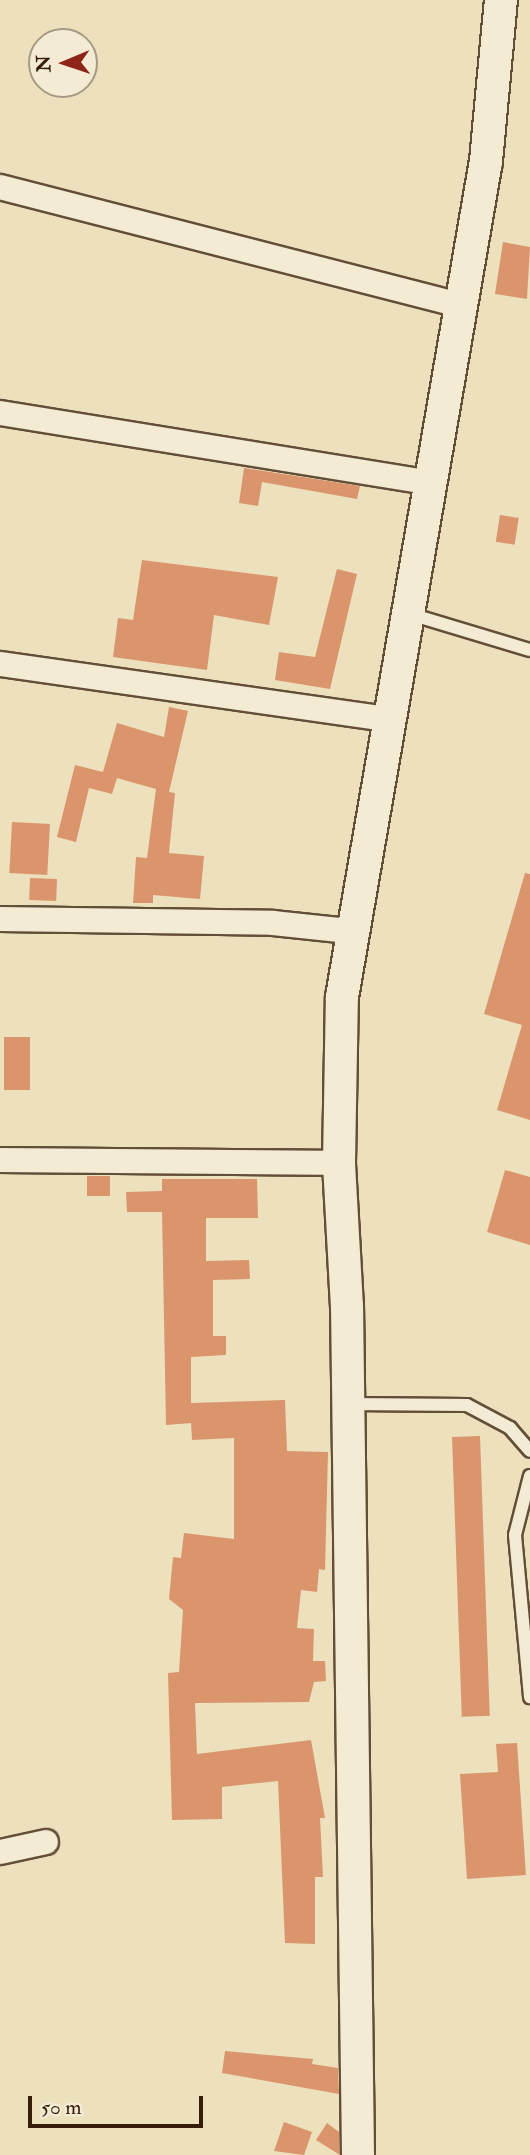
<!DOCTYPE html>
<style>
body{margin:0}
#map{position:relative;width:530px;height:2155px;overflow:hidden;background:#ece0bd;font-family:"IM FELL Double Pica",serif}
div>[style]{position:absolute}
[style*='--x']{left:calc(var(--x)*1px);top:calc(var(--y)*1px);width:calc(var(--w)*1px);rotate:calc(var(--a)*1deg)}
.building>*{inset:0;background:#da956d;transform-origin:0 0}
.roads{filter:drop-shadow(2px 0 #634e37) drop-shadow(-2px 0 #634e37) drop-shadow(0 2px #634e37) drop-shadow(0 -2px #634e37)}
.service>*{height:12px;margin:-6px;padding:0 6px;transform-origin:6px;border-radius:6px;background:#f3ebd4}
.minor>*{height:24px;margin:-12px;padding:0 12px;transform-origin:12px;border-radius:12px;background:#f3ebd4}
.tertiary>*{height:32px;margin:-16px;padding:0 16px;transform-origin:16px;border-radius:16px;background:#f3ebd4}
span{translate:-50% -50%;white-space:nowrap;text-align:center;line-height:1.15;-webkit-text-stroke:5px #f3ebd4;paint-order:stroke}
.north{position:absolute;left:28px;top:28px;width:70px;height:70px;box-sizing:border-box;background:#f3ebd4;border:2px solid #a79983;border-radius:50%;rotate:268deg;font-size:19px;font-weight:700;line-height:28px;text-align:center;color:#351d0a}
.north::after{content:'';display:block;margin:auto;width:24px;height:32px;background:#8f2418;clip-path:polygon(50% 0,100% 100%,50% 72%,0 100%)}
.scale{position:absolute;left:28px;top:2096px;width:175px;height:32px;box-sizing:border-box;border:4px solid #351d0a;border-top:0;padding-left:9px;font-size:21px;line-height:24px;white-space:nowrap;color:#351d0a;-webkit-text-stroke:5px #f3ebd4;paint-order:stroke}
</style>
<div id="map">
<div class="building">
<div style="clip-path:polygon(503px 242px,530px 247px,527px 299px,495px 294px)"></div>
<div style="clip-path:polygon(244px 468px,360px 486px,357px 499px,262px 482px,258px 506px,239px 503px)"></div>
<div style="left:500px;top:515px;width:19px;height:27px;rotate:9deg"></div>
<div style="clip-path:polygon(142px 560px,278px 577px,269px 625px,214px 615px,207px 670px,113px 657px,118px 618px,133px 620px)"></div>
<div style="clip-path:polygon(337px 569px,357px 574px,330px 689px,275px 680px,279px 652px,315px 657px)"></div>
<div style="clip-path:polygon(169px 707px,188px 711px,169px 792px,175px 793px,169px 853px,204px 856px,200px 899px,153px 895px,153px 903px,133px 903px,136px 857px,147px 858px,156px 789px,117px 778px,112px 794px,89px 788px,76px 842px,57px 837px,75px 765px,103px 772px,117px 723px,164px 737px)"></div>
<div style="left:12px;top:822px;width:38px;height:51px;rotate:3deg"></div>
<div style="clip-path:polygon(525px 873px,530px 874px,530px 1120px,497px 1110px,522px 1025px,484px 1014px)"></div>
<div style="left:30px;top:878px;width:27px;height:22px;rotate:2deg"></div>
<div style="left:30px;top:1037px;width:53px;height:26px;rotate:90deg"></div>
<div style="clip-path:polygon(505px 1170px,530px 1177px,530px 1245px,487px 1232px)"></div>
<div style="left:87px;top:1176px;width:23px;height:20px"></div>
<div style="clip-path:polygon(162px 1179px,257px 1179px,258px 1218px,206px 1218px,206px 1261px,249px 1260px,250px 1279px,213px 1280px,213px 1336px,226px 1336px,226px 1355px,191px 1357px,191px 1403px,285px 1400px,287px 1451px,328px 1452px,325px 1570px,319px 1569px,317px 1592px,301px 1590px,297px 1628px,314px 1629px,313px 1661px,325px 1661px,326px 1681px,314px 1682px,309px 1702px,195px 1703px,197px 1754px,311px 1740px,325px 1818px,320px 1818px,323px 1877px,315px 1877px,315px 1944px,285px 1943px,278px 1781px,222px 1787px,222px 1819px,172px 1820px,168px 1673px,179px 1672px,183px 1610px,169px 1599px,173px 1557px,181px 1558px,184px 1533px,234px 1539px,234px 1438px,192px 1440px,191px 1423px,166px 1425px,162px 1212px,127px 1212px,126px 1192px,162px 1191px)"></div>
<div style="left:480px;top:1436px;width:280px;height:28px;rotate:88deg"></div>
<div style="clip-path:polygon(517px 1743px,526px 1875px,467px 1879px,460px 1774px,498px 1772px,496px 1744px)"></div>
<div style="clip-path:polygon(225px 2051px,313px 2059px,312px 2064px,338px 2068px,339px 2094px,222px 2073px)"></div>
<div style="clip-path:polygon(284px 2122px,312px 2132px,304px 2155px,274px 2151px)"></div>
<div style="clip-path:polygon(327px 2123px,339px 2132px,340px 2155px,316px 2140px)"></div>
</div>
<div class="roads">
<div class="service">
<div style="--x:410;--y:614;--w:125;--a:16.7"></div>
<div style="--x:349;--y:1404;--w:118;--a:0.5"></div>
<div style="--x:467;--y:1405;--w:49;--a:28.1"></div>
<div style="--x:510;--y:1428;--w:30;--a:49"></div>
<div style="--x:530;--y:1476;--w:61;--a:104.3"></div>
<div style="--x:515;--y:1535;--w:163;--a:84.7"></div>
</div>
<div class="minor">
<div style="--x:0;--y:187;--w:476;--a:14.4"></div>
<div style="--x:0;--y:413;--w:432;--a:9.2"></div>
<div style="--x:0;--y:664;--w:389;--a:8.1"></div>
<div style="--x:0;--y:919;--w:273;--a:0.8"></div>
<div style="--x:273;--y:923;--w:76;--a:6"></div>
<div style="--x:0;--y:1160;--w:339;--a:0.5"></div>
<div style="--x:0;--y:1852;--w:47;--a:-12.3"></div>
</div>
<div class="tertiary">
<div style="--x:358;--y:2155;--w:848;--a:-90.74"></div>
<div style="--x:347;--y:1307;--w:144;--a:-93.2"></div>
<div style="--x:339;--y:1163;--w:166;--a:-89"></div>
<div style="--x:342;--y:997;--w:848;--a:-80.23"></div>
<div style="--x:486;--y:161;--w:162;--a:-84.7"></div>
</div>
</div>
<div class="north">N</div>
<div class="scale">50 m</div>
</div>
